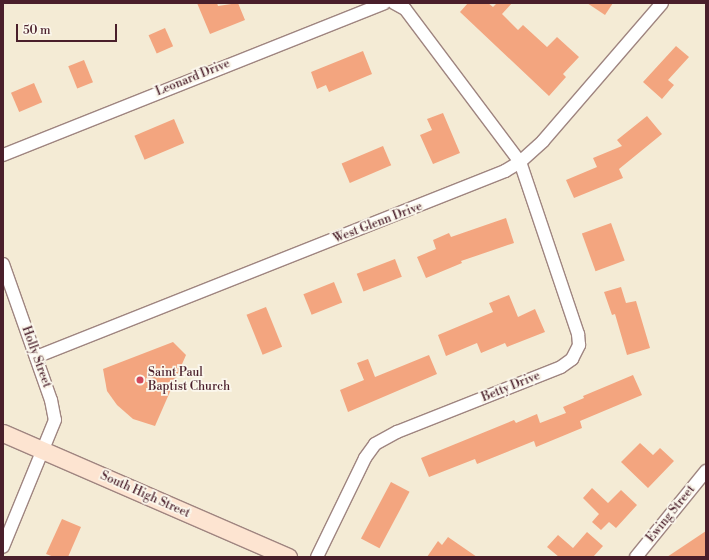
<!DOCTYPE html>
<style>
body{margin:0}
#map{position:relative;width:709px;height:560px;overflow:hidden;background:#f4ebd5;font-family:"Libre Bodoni",serif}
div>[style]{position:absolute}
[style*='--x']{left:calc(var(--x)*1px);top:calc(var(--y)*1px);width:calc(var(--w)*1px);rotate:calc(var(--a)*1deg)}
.building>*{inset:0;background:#f3a57f;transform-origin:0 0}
.roads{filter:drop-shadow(1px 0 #9f8580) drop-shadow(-1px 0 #9f8580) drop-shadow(0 1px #9f8580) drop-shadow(0 -1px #9f8580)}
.minor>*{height:12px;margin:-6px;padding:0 6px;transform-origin:6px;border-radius:6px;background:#fff}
.secondary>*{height:17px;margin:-8.5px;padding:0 8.5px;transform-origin:8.5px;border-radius:8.5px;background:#fde4d1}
.dots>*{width:11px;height:11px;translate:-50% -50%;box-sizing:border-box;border:2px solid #fbf7ec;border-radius:50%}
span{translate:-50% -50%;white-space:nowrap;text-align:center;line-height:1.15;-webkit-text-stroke:3.5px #fbf7ec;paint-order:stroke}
.street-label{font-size:12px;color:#4a1f2b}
.poi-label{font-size:12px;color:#4a1f2b}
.left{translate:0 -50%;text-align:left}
.frame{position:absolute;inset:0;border:4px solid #4a1f2b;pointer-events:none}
.scale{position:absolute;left:16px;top:24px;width:101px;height:18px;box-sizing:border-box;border:2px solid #4a1f2b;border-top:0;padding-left:5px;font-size:12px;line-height:14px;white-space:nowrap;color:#4a1f2b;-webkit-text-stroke:3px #fbf7ec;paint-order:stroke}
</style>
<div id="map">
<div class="building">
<div style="clip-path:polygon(197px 3px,217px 3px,218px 6px,238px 3px,245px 20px,210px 34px)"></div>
<div style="clip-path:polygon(468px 3px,488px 3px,493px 7px,497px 3px,512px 3px,502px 14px,518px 30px,523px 25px,547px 47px,557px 37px,579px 57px,563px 74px,566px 77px,549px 96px,460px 12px)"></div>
<div style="clip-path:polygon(587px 3px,613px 3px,605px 15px)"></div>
<div style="left:165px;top:28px;width:20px;height:18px;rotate:66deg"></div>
<div style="clip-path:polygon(676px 46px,689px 57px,668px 80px,674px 85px,662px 99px,643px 82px)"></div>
<div style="clip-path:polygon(363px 51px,372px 74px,329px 92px,326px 85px,317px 89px,311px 72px)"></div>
<div style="left:84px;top:60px;width:24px;height:17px;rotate:68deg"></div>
<div style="left:34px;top:83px;width:21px;height:25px;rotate:67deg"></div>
<div style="clip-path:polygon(443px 113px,460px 153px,433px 164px,420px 135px,432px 130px,427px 119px)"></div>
<div style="clip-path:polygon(647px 116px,662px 134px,619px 169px,623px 178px,574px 198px,566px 180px,597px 167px,593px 158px,622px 146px,617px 140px)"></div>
<div style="left:174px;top:119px;width:26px;height:43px;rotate:67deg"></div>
<div style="left:383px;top:146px;width:21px;height:45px;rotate:67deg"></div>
<div style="clip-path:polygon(506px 218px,514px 243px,461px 261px,462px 263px,426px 278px,417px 257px,436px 249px,433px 240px,449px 233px,451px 237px)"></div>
<div style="left:611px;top:223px;width:40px;height:31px;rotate:70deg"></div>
<div style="left:395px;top:259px;width:19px;height:41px;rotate:69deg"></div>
<div style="left:334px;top:282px;width:22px;height:33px;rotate:68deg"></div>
<div style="clip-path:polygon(621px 287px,626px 303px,636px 301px,650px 348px,627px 355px,615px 314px,612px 315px,604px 292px)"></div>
<div style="clip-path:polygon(509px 295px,518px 317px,535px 309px,545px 332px,507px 347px,505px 343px,481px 353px,477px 343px,446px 356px,438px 335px,493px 312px,489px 303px)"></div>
<div style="left:266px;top:307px;width:43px;height:21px;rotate:68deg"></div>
<div style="clip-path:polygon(173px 342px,186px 355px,155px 426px,133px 419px,117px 405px,107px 391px,103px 369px)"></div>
<div style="clip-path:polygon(429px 355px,437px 374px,348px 412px,340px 390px,364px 380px,357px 363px,368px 359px,375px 377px)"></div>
<div style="clip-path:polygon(633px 375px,642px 395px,580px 421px,582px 428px,536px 447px,534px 441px,477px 464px,475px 459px,429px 477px,421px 458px,514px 420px,516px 423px,537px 414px,540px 423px,566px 413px,563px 407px,584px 398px,583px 396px)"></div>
<div style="clip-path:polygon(640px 443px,653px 455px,660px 448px,674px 461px,648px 488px,621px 462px)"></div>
<div style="left:391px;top:482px;width:21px;height:64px;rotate:28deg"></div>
<div style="clip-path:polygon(592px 488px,608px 503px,621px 490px,637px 505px,616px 528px,609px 522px,601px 530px,592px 522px,599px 514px,583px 498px)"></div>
<div style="clip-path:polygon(62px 519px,81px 527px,68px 557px,54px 557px,46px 554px)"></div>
<div style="clip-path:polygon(706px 531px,706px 557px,667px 557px)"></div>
<div style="clip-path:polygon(587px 532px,603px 546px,593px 557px,559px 557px,547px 547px,558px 535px,573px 548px)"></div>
<div style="clip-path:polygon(448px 537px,477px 557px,427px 557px,438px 541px,442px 545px)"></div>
</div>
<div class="roads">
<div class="minor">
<div style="--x:3;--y:155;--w:410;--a:-21.7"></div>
<div style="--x:3;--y:264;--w:144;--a:70.6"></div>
<div style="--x:51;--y:400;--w:20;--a:79"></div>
<div style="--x:55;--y:420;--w:137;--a:112.3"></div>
<div style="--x:36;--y:357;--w:505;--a:-21.63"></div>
<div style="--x:505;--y:171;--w:17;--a:-31"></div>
<div style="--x:520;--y:162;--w:31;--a:-42"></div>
<div style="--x:543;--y:141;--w:182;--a:-49.2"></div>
<div style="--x:317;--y:557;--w:110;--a:-64.1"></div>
<div style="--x:365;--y:458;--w:17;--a:-54"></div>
<div style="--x:375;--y:444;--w:25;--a:-29"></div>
<div style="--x:397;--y:432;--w:176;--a:-21.6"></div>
<div style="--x:561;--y:367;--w:14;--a:-36"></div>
<div style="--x:572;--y:359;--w:16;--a:-63"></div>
<div style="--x:579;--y:345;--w:11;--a:-95"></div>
<div style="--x:578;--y:334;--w:182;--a:-108.6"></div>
<div style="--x:520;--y:162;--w:191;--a:-126.9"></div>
<div style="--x:405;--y:9;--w:13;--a:-151"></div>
<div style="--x:636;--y:557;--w:111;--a:-50.9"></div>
</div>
<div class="secondary">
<div style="--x:3;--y:433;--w:311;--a:23.5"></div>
</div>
</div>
<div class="dots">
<div style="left:140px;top:380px;background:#d1495b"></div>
</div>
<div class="street-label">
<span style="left:193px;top:78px;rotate:-22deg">Leonard Drive</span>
<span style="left:378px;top:223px;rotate:-21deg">West Glenn Drive</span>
<span style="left:36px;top:357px;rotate:70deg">Holly Street</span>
<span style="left:511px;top:387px;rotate:-22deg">Betty Drive</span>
<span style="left:145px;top:495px;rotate:24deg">South High Street</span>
<span style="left:671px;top:514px;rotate:-51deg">Ewing Street</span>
</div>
<div class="poi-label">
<span class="left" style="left:148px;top:380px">Saint Paul<br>Baptist Church</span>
</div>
<div class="frame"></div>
<div class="scale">50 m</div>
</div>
